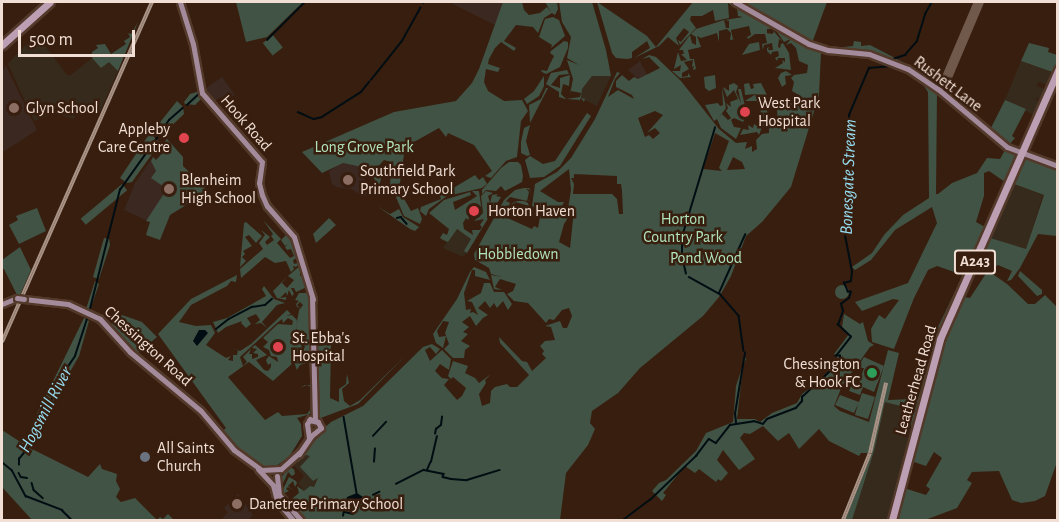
<!DOCTYPE html>
<style>
body{margin:0}
#map{position:relative;width:1059px;height:522px;overflow:hidden;background:#381e0e;font-family:"Alegreya Sans",sans-serif}
div>[style]{position:absolute}
[style*='--x']{left:calc(var(--x)*1px);top:calc(var(--y)*1px);width:calc(var(--w)*1px);rotate:calc(var(--a)*1deg)}
.commercial>*{inset:0;background:#362a1c}
.education>*{inset:0;background:#3a2821}
.green>*{inset:0;background:#405344;transform-origin:0 0}
.round{border-radius:50%}
.water>*{inset:0;background:#000d12}
.stream>*{height:1.5px;margin:-0.75px;padding:0 0.75px;transform-origin:0.75px;border-radius:0.75px;background:#000d12}
.runway>*{height:10px;margin:-5px;padding:0 5px;transform-origin:5px;border-radius:5px;background:#70584a}
.roads{filter:drop-shadow(2px 0 #52392a) drop-shadow(-2px 0 #52392a) drop-shadow(0 2px #52392a) drop-shadow(0 -2px #52392a)}
.major>*{height:5px;margin:-2.5px;padding:0 2.5px;transform-origin:2.5px;border-radius:2.5px;background:#a48b9c}
.highway>*{height:7px;margin:-3.5px;padding:0 3.5px;transform-origin:3.5px;border-radius:3.5px;background:#bd9fb4}
.rail>*{height:4px;margin-top:-2px;transform-origin:0;background:repeating-linear-gradient(90deg,#381e0e 0 4.5px,#a89386 0 9px);box-sizing:border-box;border-block:2px solid #a89386}
.bridges{filter:drop-shadow(2px 0 #52392a) drop-shadow(-2px 0 #52392a) drop-shadow(0 2px #52392a) drop-shadow(0 -2px #52392a)}
.major-bridge>*{height:5px;margin:-2.5px;padding:0 2.5px;transform-origin:2.5px;border-radius:2.5px;background:#a48b9c}
.dots>*{width:16px;height:16px;translate:-50% -50%;box-sizing:border-box;border:3px solid #381e0e;border-radius:50%}
span{translate:-50% -50%;white-space:nowrap;text-align:center;line-height:1.15;-webkit-text-stroke:5px #381e0e;paint-order:stroke}
.shield-label span{padding:2px 4px;background:#381e0e;border:2px solid;border-radius:4px;-webkit-text-stroke-width:0}
.shield-label{font-size:15px;color:#f1dfd5;font-weight:700}
.street-label{font-size:16px;color:#f1dfd5}
.poi-label{font-size:16px;color:#f1dfd5}
.left{translate:0 -50%;text-align:left}
.right{translate:-100% -50%;text-align:right}
.park-label{font-size:16px;color:#b0e4bc}
.water-label{font-size:18px;color:#95dcf0;font-style:italic}
.frame{position:absolute;inset:0;border:3px solid #f1dfd5;pointer-events:none}
.scale{position:absolute;left:18px;top:30px;width:117px;height:27px;box-sizing:border-box;border:3px solid #f1dfd5;border-top:0;padding-left:8px;font-size:18px;line-height:21px;white-space:nowrap;color:#f1dfd5;-webkit-text-stroke:4px #381e0e;paint-order:stroke}
</style>
<div id="map">
<div class="commercial">
<div style="clip-path:polygon(37px 38px,39px 44px,46px 47px,67px 75px,71px 75px,92px 58px,101px 68px,109px 61px,118px 71px,99px 114px,80px 105px,74px 119px,55px 113px,34px 121px,8px 64px,23px 47px)"></div>
<div style="clip-path:polygon(1021px 61px,1054px 73px,1049px 86px,1038px 82px,1037px 86px,1048px 90px,1044px 100px,1034px 98px,1043px 104px,1037px 117px,1005px 100px)"></div>
<div style="clip-path:polygon(592px 76px,611px 76px,597px 106px,581px 98px,582px 89px)"></div>
<div style="clip-path:polygon(1010px 183px,1043px 195px,1026px 250px,987px 237px)"></div>
<div style="clip-path:polygon(455px 228px,475px 241px,463px 257px,443px 248px)"></div>
<div style="clip-path:polygon(885px 401px,912px 409px,913px 417px,889px 520px,852px 520px)"></div>
<div style="clip-path:polygon(308px 453px,311px 456px,301px 468px,313px 481px,318px 478px,314px 487px,310px 486px,304px 491px,298px 483px,304px 476px,294px 466px)"></div>
</div>
<div class="education">
<div style="clip-path:polygon(449px 2px,504px 2px,495px 25px)"></div>
<div style="clip-path:polygon(640px 61px,647px 75px,638px 79px,628px 70px)"></div>
<div style="clip-path:polygon(6px 66px,37px 130px,3px 152px,2px 71px)"></div>
<div style="clip-path:polygon(222px 77px,235px 95px,226px 104px,220px 97px,212px 104px,203px 90px)"></div>
<div style="clip-path:polygon(167px 139px,183px 157px,183px 166px,205px 188px,202px 195px,170px 215px,160px 240px,146px 235px,150px 222px,124px 210px,135px 183px,153px 157px,156px 160px,159px 157px,161px 154px,157px 152px)"></div>
<div style="clip-path:polygon(341px 163px,354px 163px,370px 171px,364px 179px,373px 187px,364px 197px,351px 189px,336px 187px,332px 184px,329px 171px)"></div>
<div style="clip-path:polygon(238px 494px,253px 515px,248px 520px,221px 520px,228px 512px,224px 508px)"></div>
</div>
<div class="green">
<div style="clip-path:polygon(236px 2px,303px 2px,267px 37px,246px 42px)"></div>
<div style="clip-path:polygon(503px 2px,522px 2px,524px 10px,529px 15px,540px 13px,547px 7px,551px 12px,545px 2px,557px 2px,558px 9px,555px 15px,552px 13px,544px 18px,538px 33px,533px 27px,516px 25px,504px 41px,516px 48px,514px 51px,501px 42px,495px 48px,489px 59px,488px 64px,500px 68px,498px 72px,486px 69px,484px 82px,488px 91px,504px 101px,522px 100px,528px 111px,521px 121px,517px 157px,506px 161px,491px 178px,485px 176px,492px 171px,474px 145px,448px 133px,446px 137px,439px 128px,405px 147px,399px 190px,411px 211px,418px 208px,422px 219px,420px 224px,404px 216px,393px 190px,390px 188px,391px 162px,384px 160px,375px 170px,377px 175px,382px 176px,379px 186px,367px 168px,343px 163px,322px 173px,302px 152px,394px 112px,456px 101px,472px 83px,479px 69px)"></div>
<div style="clip-path:polygon(559px 2px,592px 2px,606px 50px,611px 76px,592px 76px,582px 89px,581px 98px,585px 99px,584px 102px,581px 98px,579px 101px,579px 100px,567px 99px,565px 99px,559px 97px,559px 92px,546px 84px,551px 73px,567px 70px,569px 74px,559px 75px,551px 85px,560px 88px,560px 78px,570px 75px,569px 86px,563px 84px,561px 94px,566px 99px,580px 97px,581px 93px,571px 91px,570px 94px,575px 95px,570px 94px,573px 79px,567px 60px,579px 65px,567px 58px,571px 37px,562px 22px)"></div>
<div style="clip-path:polygon(evenodd,597px 2px,647px 36px,656px 47px,693px 2px,733px 2px,791px 39px,802px 43px,834px 48px,853px 46px,854px 41px,861px 42px,861px 46px,870px 45px,918px 70px,932px 80px,932px 87px,1019px 153px,931px 358px,920px 356px,921px 353px,930px 355px,938px 327px,963px 275px,937px 266px,928px 270px,914px 298px,894px 349px,872px 342px,871px 329px,879px 315px,885px 319px,899px 300px,893px 299px,862px 311px,855px 302px,908px 283px,937px 223px,932px 207px,895px 230px,871px 260px,855px 270px,852px 267px,872px 253px,884px 235px,903px 215px,929px 198px,928px 92px,919px 79px,896px 67px,888px 67px,869px 58px,821px 53px,819px 95px,791px 187px,762px 222px,746px 236px,731px 276px,719px 297px,703px 316px,640px 368px,618px 393px,592px 411px,590px 423px,595px 429px,588px 445px,566px 473px,560px 520px,304px 520px,283px 497px,279px 490px,281px 477px,291px 468px,294px 469px,295px 474px,292px 476px,288px 472px,281px 488px,283px 489px,289px 477px,296px 481px,297px 483px,295px 487px,293px 481px,288px 486px,293px 490px,288px 487px,286px 489px,289px 491px,282px 494px,286px 500px,295px 491px,286px 500px,288px 502px,299px 493px,297px 486px,304px 491px,310px 486px,314px 487px,318px 478px,313px 481px,300px 467px,310px 456px,306px 455px,297px 463px,313px 438px,331px 422px,363px 406px,423px 347px,432px 344px,440px 349px,436px 354px,430px 347px,425px 350px,430px 361px,442px 350px,451px 359px,449px 370px,440px 364px,435px 371px,442px 378px,449px 379px,444px 385px,457px 400px,462px 396px,466px 388px,453px 377px,451px 379px,448px 376px,453px 361px,468px 366px,465px 373px,475px 378px,479px 383px,491px 374px,485px 380px,486px 383px,479px 394px,482px 406px,490px 403px,491px 391px,495px 387px,507px 384px,510px 387px,517px 387px,529px 375px,500px 343px,499px 337px,522px 361px,527px 362px,532px 371px,546px 358px,542px 354px,544px 351px,540px 346px,545px 341px,555px 340px,551px 327px,545px 326px,560px 321px,563px 328px,567px 328px,572px 316px,569px 308px,562px 310px,554px 320px,549px 319px,546px 323px,528px 303px,514px 301px,507px 294px,513px 291px,516px 284px,500px 279px,495px 287px,502px 290px,494px 289px,491px 275px,502px 277px,491px 274px,489px 268px,475px 260px,474px 254px,504px 200px,515px 190px,524px 188px,529px 188px,531px 192px,530px 200px,529px 201px,528px 201px,530px 200px,531px 191px,526px 188px,529px 192px,527px 201px,510px 197px,506px 201px,510px 203px,503px 219px,504px 219px,505px 216px,508px 208px,514px 202px,518px 201px,524px 201px,528px 203px,529px 206px,515px 202px,505px 217px,532px 229px,534px 226px,538px 228px,540px 217px,545px 213px,532px 206px,535px 184px,557px 172px,571px 158px,595px 119px,617px 72px,620px 73px,615px 79px,608px 97px,618px 90px,634px 99px,632px 95px,616px 87px,616px 81px,622px 75px,629px 81px,634px 77px,638px 79px,660px 68px,649px 57px,642px 59px,649px 55px,656px 57px,681px 81px,719px 129px,736px 143px,747px 142px,745px 149px,752px 146px,752px 152px,757px 149px,756px 140px,762px 134px,769px 133px,769px 124px,762px 127px,759px 135px,757px 132px,740px 135px,743px 129px,749px 130px,748px 125px,753px 128px,754px 124px,757px 126px,764px 121px,757px 101px,745px 101px,756px 94px,745px 95px,744px 84px,749px 83px,751px 89px,754px 88px,753px 84px,761px 83px,767px 95px,764px 97px,770px 124px,778px 124px,777px 110px,780px 104px,787px 106px,788px 103px,799px 99px,799px 95px,792px 91px,794px 82px,791px 78px,794px 75px,807px 73px,808px 65px,799px 61px,796px 48px,791px 43px,786px 45px,791px 39px,784px 42px,777px 32px,766px 24px,771px 29px,767px 29px,767px 33px,772px 34px,774px 32px,772px 29px,782px 41px,779px 39px,778px 47px,780px 48px,781px 44px,783px 43px,789px 53px,791px 70px,775px 68px,783px 63px,782px 60px,785px 62px,785px 58px,778px 58px,777px 61px,775px 58px,779px 56px,778px 51px,772px 52px,771px 55px,767px 51px,767px 48px,769px 47px,768px 50px,773px 50px,772px 43px,764px 45px,763px 50px,762px 44px,767px 43px,765px 34px,755px 34px,748px 39px,747px 37px,751px 35px,749px 26px,731px 30px,733px 39px,735px 39px,730px 40px,731px 33px,727px 29px,719px 31px,719px 42px,717px 33px,701px 38px,697px 36px,701px 47px,688px 50px,690px 59px,694px 59px,696px 69px,693px 70px,694px 66px,692px 67px,693px 60px,684px 62px,689px 69px,682px 73px,682px 77px,688px 76px,688px 73px,691px 77px,680px 78px,672px 71px,680px 71px,681px 65px,674px 69px,678px 52px,681px 61px,687px 60px,681px 54px,684px 54px,683px 50px,679px 50px,690px 35px,692px 43px,696px 45px,696px 37px,691px 34px,696px 29px,724px 20px,726px 28px,729px 28px,729px 21px,725px 20px,743px 17px,738px 16px,737px 9px,728px 3px,729px 18px,715px 21px,713px 10px,702px 16px,691px 16px,690px 20px,696px 28px,680px 45px,678px 40px,681px 42px,689px 32px,684px 28px,676px 38px,679px 46px,668px 37px,659px 46px,634px 58px,650px 48px,647px 41px,632px 52px,632px 58px,627px 59px,616px 58px,612px 53px,597px 2px,937px 92px,1005px 150px,1000px 159px,987px 158px,977px 173px,952px 183px,938px 194px,936px 194px,937px 92px,597px 2px,655px 111px,663px 115px,647px 133px,655px 128px,660px 133px,653px 139px,649px 135px,645px 137px,638px 118px,655px 111px,597px 2px,715px 133px,729px 141px,719px 168px,722px 171px,703px 169px,715px 133px,597px 2px,733px 157px,742px 162px,745px 169px,727px 170px,733px 157px,597px 2px,569px 169px,571px 190px,568px 209px,562px 206px,564px 202px,558px 202px,540px 191px,569px 169px,597px 2px,989px 171px,1005px 182px,985px 227px,976px 222px,984px 196px,984px 173px,989px 171px,597px 2px,574px 174px,617px 176px,617px 184px,621px 184px,622px 191px,623px 214px,619px 214px,617px 199px,612px 194px,573px 194px,574px 184px,571px 178px,574px 178px,574px 174px,597px 2px,573px 210px,574px 210px,570px 248px,559px 242px,564px 224px,573px 210px)"></div>
<div style="clip-path:polygon(738px 2px,827px 2px,812px 43px)"></div>
<div style="clip-path:polygon(553px 17px,559px 20px,565px 36px,551px 48px,552px 45px,539px 37px,545px 19px)"></div>
<div style="clip-path:polygon(138px 22px,118px 71px,109px 62px,101px 68px,92px 58px,92px 52px,98px 48px,96px 45px,105px 44px,111px 54px,126px 44px,124px 41px,130px 37px,128px 33px,131px 34px)"></div>
<div style="left:273px;top:35px;width:16px;height:13px;rotate:52deg"></div>
<div style="clip-path:polygon(564px 41px,568px 42px,568px 48px,560px 67px,546px 74px,542px 72px,541px 70px,547px 71px,550px 64px,554px 56px,550px 53px,551px 51px)"></div>
<div style="clip-path:polygon(759px 42px,760px 50px,742px 55px,749px 44px)"></div>
<div style="clip-path:polygon(1029px 43px,1049px 48px,1048px 52px,1057px 55px,1055px 73px,1021px 61px)"></div>
<div style="clip-path:polygon(786px 71px,792px 75px,785px 76px,786px 84px,782px 87px,778px 78px,781px 73px)"></div>
<div style="clip-path:polygon(715px 75px,716px 88px,709px 91px,705px 88px,704px 77px)"></div>
<div style="clip-path:polygon(544px 76px,544px 86px,539px 96px,527px 104px,524px 99px,534px 91px)"></div>
<div style="clip-path:polygon(934px 82px,991px 128px,1005px 100px,1026px 109px,1012px 136px,1015px 138px,1008px 146px,934px 85px)"></div>
<div style="clip-path:polygon(734px 83px,738px 86px,736px 92px,741px 103px,738px 89px,741px 89px,747px 115px,743px 122px,734px 118px,731px 120px,734px 127px,741px 128px,736px 139px,721px 128px,717px 119px,714px 121px,705px 105px,718px 103px,720px 106px,723px 105px,722px 87px,726px 108px,718px 119px,722px 114px,728px 120px,731px 118px,726px 111px,728px 108px,726px 103px,731px 107px,730px 102px,738px 99px,734px 90px,727px 97px,723px 87px,729px 91px,729px 85px)"></div>
<div style="clip-path:polygon(546px 88px,548px 88px,530px 123px,529px 105px,541px 99px)"></div>
<div style="clip-path:polygon(200px 91px,202px 98px,195px 105px,185px 104px,184px 102px,190px 94px)"></div>
<div style="clip-path:polygon(177px 101px,183px 107px,184px 114px,161px 136px,153px 131px)"></div>
<div style="clip-path:polygon(587px 113px,591px 116px,560px 166px,544px 177px,530px 178px,525px 160px,530px 156px,543px 164px,555px 161px)"></div>
<div style="clip-path:polygon(530px 125px,526px 141px,530px 155px,527px 156px,521px 153px,521px 142px,524px 128px)"></div>
<div style="clip-path:polygon(150px 133px,160px 143px,132px 182px,127px 183px,120px 178px)"></div>
<div style="clip-path:polygon(167px 139px,183px 157px,183px 166px,205px 188px,202px 195px,170px 215px,160px 240px,146px 235px,150px 222px,146px 221px,167px 189px,151px 178px,156px 171px,151px 161px,153px 157px,156px 160px,159px 157px,161px 154px,157px 152px)"></div>
<div style="clip-path:polygon(1024px 155px,1057px 168px,1057px 236px,1038px 234px,1020px 268px,1011px 280px,1007px 281px,1012px 271px,998px 265px,989px 270px,979px 259px,987px 237px,1026px 249px,1044px 195px,1011px 183px)"></div>
<div style="clip-path:polygon(518px 162px,521px 165px,523px 176px,522px 182px,505px 191px,501px 186px,496px 191px,486px 190px,482px 194px,482px 190px,501px 168px,509px 162px)"></div>
<div style="clip-path:polygon(475px 175px,479px 180px,483px 177px,487px 184px,482px 188px,447px 196px,429px 209px,426px 216px,420px 211px,421px 207px,441px 199px,440px 196px)"></div>
<div style="left:122px;top:184px;width:8px;height:54px;rotate:50deg"></div>
<div style="clip-path:polygon(472px 191px,479px 191px,482px 213px,478px 210px,473px 212px,474px 215px,470px 215px,468px 220px,466px 218px,463px 223px,464px 229px,473px 235px,472px 230px,480px 230px,482px 227px,480px 225px,484px 219px,474px 221px,483px 213px,481px 196px,486px 191px,493px 193px,488px 196px,490px 203px,492px 195px,498px 194px,496px 196px,501px 197px,467px 253px,464px 251px,471px 239px,457px 229px,448px 242px,443px 240px,440px 238px,443px 233px,447px 235px,449px 229px,429px 213px,444px 200px,470px 192px,471px 195px,453px 202px,455px 210px,477px 196px)"></div>
<div style="clip-path:polygon(377px 206px,390px 214px,399px 209px,403px 217px,419px 227px,415px 231px,410px 229px)"></div>
<div style="clip-path:polygon(37px 208px,46px 231px,19px 244px,9px 225px,18px 220px,16px 216px)"></div>
<div style="clip-path:polygon(329px 218px,336px 225px,316px 243px,313px 234px)"></div>
<div style="clip-path:polygon(263px 220px,281px 239px,277px 243px,290px 258px,294px 256px,291px 249px,287px 250px,285px 247px,288px 244px,285px 246px,281px 240px,288px 233px,299px 257px,293px 260px,294px 264px,301px 262px,296px 267px,293px 266px,294px 269px,291px 272px,286px 261px,275px 263px,265px 257px,241px 278px,240px 269px,263px 249px,259px 243px,265px 235px,261px 230px,270px 237px,265px 242px,267px 245px,274px 240px,271px 236px,273px 234px)"></div>
<div style="clip-path:polygon(246px 222px,262px 236px,256px 243px,249px 235px,245px 237px,252px 246px,243px 251px,245px 254px,242px 257px,246px 261px,240px 267px,244px 223px)"></div>
<div style="clip-path:polygon(104px 238px,109px 239px,110px 245px,99px 279px,93px 277px)"></div>
<div style="clip-path:polygon(20px 247px,31px 270px,20px 295px,17px 295px,4px 269px,2px 269px,2px 260px)"></div>
<div style="clip-path:polygon(977px 263px,1007px 284px,1028px 304px,1035px 304px,1045px 295px,1057px 307px,1057px 462px,1045px 496px,1035px 501px,1021px 503px,1012px 500px,999px 471px,972px 472px,967px 480px,972px 483px,957px 508px,925px 520px,895px 520px,904px 488px,926px 495px,930px 489px,926px 486px,942px 458px,934px 452px,926px 466px,908px 460px,932px 365px,963px 292px,964px 297px,970px 298px,987px 272px,976px 266px,968px 283px)"></div>
<div style="clip-path:polygon(301px 265px,300px 276px,305px 276px,307px 287px,296px 292px,294px 288px,291px 288px,294px 294px,292px 296px,289px 290px,287px 296px,286px 292px,280px 298px,286px 297px,286px 300px,277px 298px,273px 291px,287px 277px,282px 283px,287px 288px,294px 280px,288px 276px)"></div>
<div style="clip-path:polygon(474px 267px,486px 272px,490px 280px,475px 276px,475px 270px,472px 270px,464px 293px,466px 310px,471px 309px,470px 313px,473px 312px,478px 315px,472px 302px,467px 301px,481px 293px,484px 283px,490px 283px,494px 292px,504px 292px,512px 304px,508px 310px,503px 301px,497px 308px,494px 303px,490px 308px,485px 301px,478px 308px,488px 315px,483px 318px,476px 326px,470px 316px,462px 322px,469px 327px,463px 332px,468px 334px,461px 341px,470px 346px,465px 350px,464px 358px,453px 358px,444px 349px,449px 344px,445px 333px,449px 322px,443px 321px,437px 331px,439px 337px,446px 336px,443px 348px,436px 343px,433px 334px,457px 299px,470px 272px)"></div>
<div style="clip-path:polygon(1020px 271px,1042px 290px,1042px 294px,1037px 296px,1018px 276px)"></div>
<div style="clip-path:polygon(evenodd,237px 275px,236px 282px,231px 281px,227px 286px,191px 305px,179px 322px,196px 326px,211px 325px,215px 333px,206px 345px,226px 358px,231px 356px,228px 360px,233px 361px,233px 355px,237px 355px,238px 350px,232px 348px,240px 351px,251px 344px,287px 310px,291px 314px,286px 316px,292px 315px,297px 320px,296px 330px,299px 338px,292px 345px,299px 340px,303px 350px,305px 347px,296px 328px,299px 310px,303px 305px,300px 302px,297px 305px,300px 308px,297px 307px,296px 304px,299px 301px,295px 300px,299px 293px,309px 293px,313px 388px,307px 385px,300px 388px,305px 385px,313px 385px,309px 362px,300px 365px,297px 370px,294px 362px,273px 381px,249px 362px,228px 377px,265px 420px,278px 412px,282px 416px,307px 414px,310px 410px,313px 390px,310px 414px,297px 418px,301px 424px,302px 436px,289px 457px,276px 466px,260px 466px,237px 450px,221px 432px,226px 428px,158px 334px,191px 299px,237px 275px,288px 318px,293px 321px,292px 325px,278px 324px,263px 338px,268px 342px,263px 347px,269px 350px,271px 356px,277px 357px,278px 362px,269px 356px,266px 360px,268px 365px,271px 363px,271px 367px,268px 371px,264px 370px,256px 360px,267px 355px,255px 345px,252px 348px,257px 349px,253px 353px,258px 354px,258px 357px,252px 359px,252px 354px,249px 354px,251px 349px,243px 357px,247px 362px,243px 366px,240px 357px,277px 323px,282px 319px,283px 323px,288px 318px)"></div>
<div style="clip-path:polygon(95px 281px,99px 284px,90px 310px,86px 309px)"></div>
<div class="round" style="left:835px;top:285px;width:14px;height:14px"></div>
<div style="clip-path:polygon(264px 286px,274px 299px,285px 303px,277px 305px,262px 322px,267px 328px,261px 323px,255px 324px,260px 320px,256px 314px,247px 318px,251px 324px,246px 328px,241px 323px,242px 321px,226px 327px,218px 333px,213px 322px,227px 318px,266px 296px,262px 289px)"></div>
<div style="clip-path:polygon(844px 314px,860px 324px,863px 322px,868px 341px,874px 345px,870px 347px,842px 386px,834px 406px,840px 411px,869px 422px,888px 350px,899px 353px,888px 400px,913px 399px,920px 376px,923px 376px,929px 362px,911px 428px,912px 409px,885px 402px,874px 451px,852px 520px,845px 520px,872px 453px,861px 453px,859px 456px,829px 441px,819px 429px,799px 449px,789px 433px,778px 441px,763px 426px,750px 434px,744px 433px,740px 438px,755px 459px,739px 470px,723px 450px,717px 460px,728px 473px,721px 481px,718px 479px,716px 482px,699px 469px,695px 473px,685px 466px,663px 493px,666px 495px,662px 501px,652px 491px,659px 483px,666px 480px,696px 451px,706px 433px,733px 422px,736px 386px,745px 359px,743px 354px,746px 359px,743px 366px,737px 419px,755px 419px,760px 422px,772px 413px,797px 403px,802px 394px,821px 380px,840px 360px,834px 354px,849px 334px,842px 327px)"></div>
<div style="clip-path:polygon(122px 315px,142px 322px,157px 337px,136px 355px,110px 325px)"></div>
<div style="clip-path:polygon(84px 318px,89px 321px,79px 356px,36px 432px,30px 428px)"></div>
<div style="clip-path:polygon(331px 345px,330px 398px,339px 402px,339px 389px,346px 384px,347px 374px,349px 383px,342px 389px,344px 401px,350px 406px,360px 400px,405px 356px,358px 404px,318px 419px,315px 346px)"></div>
<div style="clip-path:polygon(864px 357px,884px 366px,874px 392px,863px 387px,860px 395px,849px 391px,852px 384px,858px 386px,864px 368px,857px 368px)"></div>
<div style="clip-path:polygon(862px 393px,875px 397px,868px 419px,855px 415px,858px 404px,854px 413px,835px 405px,840px 395px,859px 402px)"></div>
<div style="clip-path:polygon(2px 430px,22px 443px,29px 433px,34px 435px,30px 448px,88px 477px,100px 464px,102px 469px,117px 474px,116px 481px,120px 489px,116px 497px,121px 502px,135px 498px,157px 520px,160px 517px,163px 519px,168px 514px,174px 520px,32px 520px,2px 487px)"></div>
</div>
<div class="water">
<div style="clip-path:polygon(199px 330px,205px 330px,208px 333px,197px 346px,193px 341px)"></div>
<div style="clip-path:polygon(357px 493px,366px 499px,344px 510px,347px 497px)"></div>
</div>
<div class="stream">
<div style="--x:423;--y:3;--w:1;--a:-45"></div>
<div style="--x:267;--y:40;--w:54;--a:-45"></div>
<div style="--x:893;--y:59;--w:13;--a:-18"></div>
<div style="--x:905;--y:55;--w:18;--a:-49"></div>
<div style="--x:917;--y:41;--w:28;--a:-73"></div>
<div style="--x:925;--y:14;--w:14;--a:-60"></div>
<div style="--x:371;--y:80;--w:50;--a:-51.5"></div>
<div style="--x:402;--y:41;--w:38;--a:-61"></div>
<div style="--x:187;--y:105;--w:16;--a:-43"></div>
<div style="--x:298;--y:112;--w:17;--a:24"></div>
<div style="--x:314;--y:119;--w:8;--a:-14"></div>
<div style="--x:322;--y:117;--w:46;--a:-32.7"></div>
<div style="--x:361;--y:92;--w:13;--a:-51"></div>
<div style="--x:159;--y:135;--w:18;--a:-56"></div>
<div style="--x:169;--y:120;--w:18;--a:-41"></div>
<div style="--x:397;--y:218;--w:4;--a:-14"></div>
<div style="--x:401;--y:217;--w:9;--a:49"></div>
<div style="--x:686;--y:274;--w:17;--a:-103"></div>
<div style="--x:682;--y:257;--w:20;--a:-90"></div>
<div style="--x:682;--y:237;--w:114;--a:-73.2"></div>
<div style="--x:689;--y:277;--w:35;--a:29"></div>
<div style="--x:720;--y:294;--w:29;--a:49"></div>
<div style="--x:739;--y:316;--w:35;--a:82"></div>
<div style="--x:719;--y:293;--w:64;--a:-65.9"></div>
<div style="--x:90;--y:309;--w:123;--a:-75.9"></div>
<div style="--x:120;--y:190;--w:64;--a:-54.6"></div>
<div style="--x:216;--y:329;--w:16;--a:-38"></div>
<div style="--x:229;--y:319;--w:26;--a:-28"></div>
<div style="--x:252;--y:307;--w:13;--a:-9"></div>
<div style="--x:265;--y:305;--w:9;--a:-41"></div>
<div style="--x:344;--y:417;--w:77;--a:80.3"></div>
<div style="--x:736;--y:423;--w:9;--a:-96"></div>
<div style="--x:735;--y:414;--w:62;--a:-80.7"></div>
<div style="--x:435;--y:434;--w:5;--a:-79"></div>
<div style="--x:436;--y:429;--w:6;--a:-39"></div>
<div style="--x:441;--y:425;--w:8;--a:-83"></div>
<div style="--x:373;--y:436;--w:19;--a:-47"></div>
<div style="--x:2;--y:462;--w:13;--a:39"></div>
<div style="--x:12;--y:470;--w:30;--a:62"></div>
<div style="--x:26;--y:496;--w:39;--a:21"></div>
<div style="--x:62;--y:510;--w:14;--a:45"></div>
<div style="--x:374;--y:462;--w:13;--a:-86"></div>
<div style="--x:431;--y:462;--w:26;--a:-77"></div>
<div style="--x:19;--y:465;--w:6;--a:-90"></div>
<div style="--x:19;--y:459;--w:14;--a:-51"></div>
<div style="--x:28;--y:448;--w:19;--a:-74"></div>
<div style="--x:33;--y:430;--w:27;--a:-56"></div>
<div style="--x:48;--y:408;--w:34;--a:-67"></div>
<div style="--x:61;--y:377;--w:25;--a:-56"></div>
<div style="--x:75;--y:356;--w:39;--a:-72"></div>
<div style="--x:427;--y:470;--w:8;--a:-67"></div>
<div style="--x:19;--y:473;--w:4;--a:63"></div>
<div style="--x:21;--y:477;--w:6;--a:9"></div>
<div style="--x:32;--y:483;--w:7;--a:74"></div>
<div style="--x:34;--y:490;--w:12;--a:42"></div>
<div style="--x:396;--y:484;--w:31;--a:-27"></div>
<div style="--x:424;--y:470;--w:20;--a:11"></div>
<div style="--x:444;--y:474;--w:3;--a:108"></div>
<div style="--x:443;--y:477;--w:8;--a:14"></div>
<div style="--x:451;--y:479;--w:16;--a:4"></div>
<div style="--x:467;--y:480;--w:34;--a:-17"></div>
<div style="--x:373;--y:495;--w:7;--a:-27"></div>
<div style="--x:296;--y:507;--w:4;--a:14"></div>
<div style="--x:345;--y:512;--w:8;--a:14"></div>
<div style="--x:353;--y:514;--w:5;--a:-68"></div>
<div style="--x:355;--y:509;--w:4;--a:-146"></div>
<div style="--x:343;--y:516;--w:5;--a:-79"></div>
<div style="--x:623;--y:520;--w:34;--a:-37"></div>
<div style="--x:650;--y:500;--w:64;--a:-43.7"></div>
<div style="--x:696;--y:456;--w:21;--a:-53"></div>
<div style="--x:709;--y:439;--w:8;--a:30"></div>
<div style="--x:716;--y:443;--w:23;--a:-52"></div>
<div style="--x:730;--y:425;--w:24;--a:-9"></div>
<div style="--x:754;--y:421;--w:9;--a:18"></div>
<div style="--x:763;--y:424;--w:6;--a:-51"></div>
<div style="--x:767;--y:419;--w:31;--a:-21"></div>
<div style="--x:796;--y:408;--w:9;--a:-49"></div>
<div style="--x:802;--y:401;--w:4;--a:-90"></div>
<div style="--x:802;--y:397;--w:52;--a:-42.6"></div>
<div style="--x:840;--y:362;--w:6;--a:-90"></div>
<div style="--x:840;--y:356;--w:4;--a:180"></div>
<div style="--x:836;--y:356;--w:24;--a:-52"></div>
<div style="--x:851;--y:337;--w:18;--a:-137"></div>
<div style="--x:838;--y:325;--w:15;--a:-70"></div>
<div style="--x:843;--y:311;--w:7;--a:-106"></div>
<div style="--x:841;--y:304;--w:10;--a:-37"></div>
<div style="--x:849;--y:298;--w:6;--a:-72"></div>
<div style="--x:851;--y:292;--w:3;--a:180"></div>
<div style="--x:848;--y:292;--w:10;--a:-114"></div>
<div style="--x:844;--y:283;--w:7;--a:-16"></div>
<div style="--x:851;--y:281;--w:9;--a:-84"></div>
<div style="--x:852;--y:272;--w:43;--a:-100.8"></div>
<div style="--x:844;--y:230;--w:41;--a:-80.1"></div>
<div style="--x:851;--y:190;--w:8;--a:-113"></div>
<div style="--x:848;--y:183;--w:37;--a:-93"></div>
<div style="--x:846;--y:146;--w:31;--a:-84"></div>
<div style="--x:849;--y:115;--w:51;--a:-66.9"></div>
<div style="--x:869;--y:68;--w:21;--a:-5"></div>
</div>
<div class="runway">
<div style="--x:945;--y:82;--w:87;--a:-67"></div>
</div>
<div class="roads">
<div class="major">
<div style="--x:180;--y:2;--w:44;--a:72.8"></div>
<div style="--x:193;--y:44;--w:50;--a:79.6"></div>
<div style="--x:202;--y:93;--w:91;--a:49"></div>
<div style="--x:262;--y:162;--w:21;--a:98"></div>
<div style="--x:259;--y:183;--w:12;--a:76"></div>
<div style="--x:262;--y:195;--w:12;--a:66"></div>
<div style="--x:267;--y:206;--w:41;--a:48.9"></div>
<div style="--x:294;--y:237;--w:65;--a:73"></div>
<div style="--x:735;--y:2;--w:85;--a:29.6"></div>
<div style="--x:809;--y:44;--w:20;--a:18"></div>
<div style="--x:828;--y:50;--w:41;--a:5.6"></div>
<div style="--x:869;--y:54;--w:42;--a:21"></div>
<div style="--x:908;--y:69;--w:36;--a:34"></div>
<div style="--x:938;--y:89;--w:90;--a:40"></div>
<div style="--x:1007;--y:147;--w:54;--a:20.4"></div>
<div style="--x:312;--y:297;--w:123;--a:88.6"></div>
<div style="--x:24;--y:299;--w:44;--a:6.5"></div>
<div style="--x:68;--y:304;--w:35;--a:25"></div>
<div style="--x:100;--y:319;--w:45;--a:47.7"></div>
<div style="--x:130;--y:352;--w:92;--a:39.7"></div>
<div style="--x:201;--y:411;--w:51;--a:49.8"></div>
<div style="--x:234;--y:450;--w:34;--a:36"></div>
<div style="--x:262;--y:470;--w:19;--a:-3"></div>
<div style="--x:281;--y:469;--w:25;--a:-42"></div>
<div style="--x:2;--y:304;--w:16;--a:-22"></div>
<div style="--x:309;--y:438;--w:14;--a:-98"></div>
<div style="--x:307;--y:424;--w:6;--a:-59"></div>
<div style="--x:299;--y:454;--w:22;--a:-56"></div>
<div style="--x:311;--y:436;--w:13;--a:-39"></div>
<div style="--x:321;--y:428;--w:7;--a:-117"></div>
<div style="--x:318;--y:422;--w:9;--a:-167"></div>
<div style="--x:258;--y:469;--w:22;--a:47"></div>
<div style="--x:273;--y:485;--w:16;--a:76"></div>
<div style="--x:277;--y:501;--w:25;--a:50"></div>
<div style="--x:277;--y:476;--w:19;--a:84"></div>
<div style="--x:279;--y:495;--w:33;--a:49"></div>
</div>
<div class="highway">
<div style="--x:2;--y:45;--w:64;--a:-41.9"></div>
<div style="--x:892;--y:520;--w:187;--a:-75.1"></div>
<div style="--x:940;--y:339;--w:294;--a:-66.3"></div>
</div>
</div>
<div class="rail">
<div style="--x:2;--y:342;--w:372;--a:-66.2"></div>
<div style="--x:843;--y:520;--w:72;--a:-68.1"></div>
<div style="--x:870;--y:453;--w:72;--a:-77.1"></div>
</div>
<div class="bridges">
<div class="major-bridge">
<div style="--x:17;--y:298;--w:7;--a:8"></div>
</div>
</div>
<div class="dots">
<div style="left:14px;top:108px;background:#8d6e63"></div>
<div style="left:745px;top:112px;background:#e0444e"></div>
<div style="left:184px;top:138px;background:#e0444e"></div>
<div style="left:348px;top:180px;background:#8d6e63"></div>
<div style="left:169px;top:189px;background:#8d6e63"></div>
<div style="left:474px;top:211px;background:#e0444e"></div>
<div style="left:278px;top:347px;background:#e0444e"></div>
<div style="left:872px;top:373px;background:#2e9e5b"></div>
<div style="left:145px;top:457px;background:#6b7280"></div>
<div style="left:237px;top:504px;background:#8d6e63"></div>
</div>
<div class="shield-label">
<span style="left:975px;top:262px">A243</span>
</div>
<div class="street-label">
<span style="left:948px;top:84px;rotate:37deg">Rushett Lane</span>
<span style="left:246px;top:123px;rotate:49deg">Hook Road</span>
<span style="left:148px;top:346px;rotate:42deg">Chessington Road</span>
<span style="left:916px;top:380px;rotate:-74deg">Leatherhead Road</span>
</div>
<div class="poi-label">
<span class="left" style="left:758px;top:112px">West Park<br>Hospital</span>
<span class="left" style="left:26px;top:108px">Glyn School</span>
<span class="right" style="left:170px;top:138px">Appleby<br>Care Centre</span>
<span class="left" style="left:360px;top:180px">Southfield Park<br>Primary School</span>
<span class="left" style="left:181px;top:189px">Blenheim<br>High School</span>
<span class="left" style="left:488px;top:211px">Horton Haven</span>
<span class="left" style="left:292px;top:347px">St. Ebba's<br>Hospital</span>
<span class="right" style="left:860px;top:373px">Chessington<br>&amp; Hook FC</span>
<span class="left" style="left:157px;top:457px">All Saints<br>Church</span>
<span class="left" style="left:249px;top:504px">Danetree Primary School</span>
</div>
<div class="park-label">
<span style="left:364px;top:147px">Long Grove Park</span>
<span style="left:683px;top:228px">Horton<br>Country Park</span>
<span style="left:518px;top:254px">Hobbledown</span>
<span style="left:706px;top:258px">Pond Wood</span>
</div>
<div class="water-label">
<span style="left:849px;top:177px;rotate:-88deg">Bonesgate Stream</span>
<span style="left:46px;top:410px;rotate:-62deg">Hogsmill River</span>
</div>
<div class="frame"></div>
<div class="scale">500 m</div>
</div>
